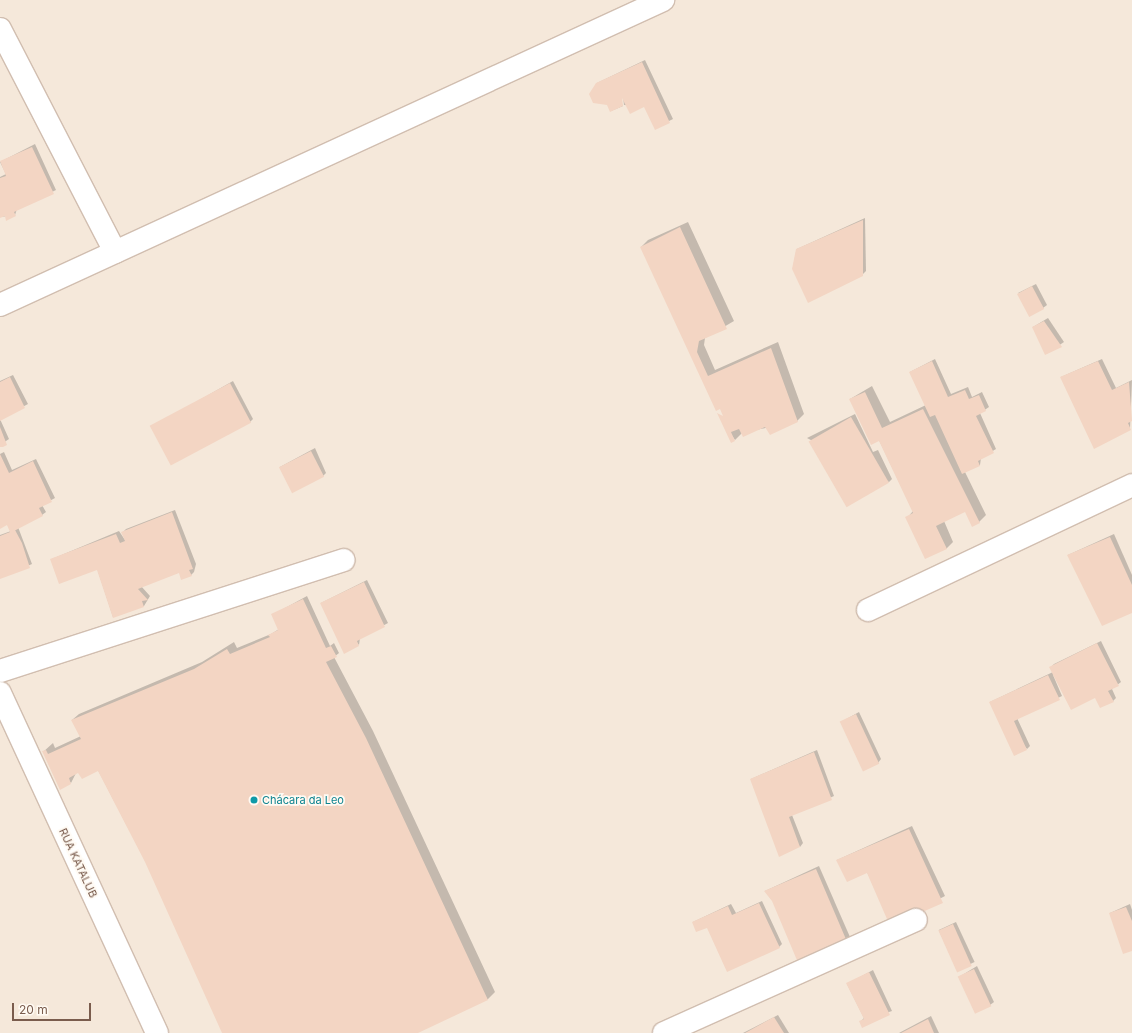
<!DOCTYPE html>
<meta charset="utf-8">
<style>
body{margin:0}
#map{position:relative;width:1132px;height:1033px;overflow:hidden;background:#fdf6ec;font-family:Inter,sans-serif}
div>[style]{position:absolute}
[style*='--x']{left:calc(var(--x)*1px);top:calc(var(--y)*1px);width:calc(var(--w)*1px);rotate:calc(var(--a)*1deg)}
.residential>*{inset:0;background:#f5e8da;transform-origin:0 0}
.shadow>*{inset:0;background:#0003;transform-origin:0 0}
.building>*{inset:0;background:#f3d5c3;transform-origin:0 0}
.roads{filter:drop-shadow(1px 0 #d1beb0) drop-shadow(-1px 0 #d1beb0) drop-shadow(0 1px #d1beb0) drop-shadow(0 -1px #d1beb0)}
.minor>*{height:22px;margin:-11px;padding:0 11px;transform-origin:11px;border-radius:11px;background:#fff}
.secondary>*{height:22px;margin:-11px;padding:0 11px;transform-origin:11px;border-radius:11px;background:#fff}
.dots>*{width:11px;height:11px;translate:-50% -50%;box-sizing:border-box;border:2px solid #fffaf3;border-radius:50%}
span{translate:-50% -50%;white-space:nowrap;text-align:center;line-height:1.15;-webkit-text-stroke:3.5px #fffaf3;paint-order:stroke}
.culture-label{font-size:11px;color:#0d838f}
.left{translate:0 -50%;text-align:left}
.street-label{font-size:11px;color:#7a5c4d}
.scale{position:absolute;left:12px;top:1003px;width:79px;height:18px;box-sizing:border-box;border:2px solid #7a5c4d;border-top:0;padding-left:5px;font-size:12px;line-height:14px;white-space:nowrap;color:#7a5c4d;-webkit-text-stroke:3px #fffaf3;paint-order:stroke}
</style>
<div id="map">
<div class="residential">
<div style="left:0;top:0;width:1132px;height:1033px"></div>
</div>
<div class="shadow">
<div style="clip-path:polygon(645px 60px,673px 119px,655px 128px,645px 106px,624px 105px,623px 97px,619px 99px,623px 106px,611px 111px,597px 83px)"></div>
<div style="clip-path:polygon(35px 144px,56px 190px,17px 209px,15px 215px,0 217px,0 177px,6px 174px,0 162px)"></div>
<div style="clip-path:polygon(865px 218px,866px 271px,862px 275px,797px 249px)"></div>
<div style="clip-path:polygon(688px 222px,734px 321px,705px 338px,704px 345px,715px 370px,778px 342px,804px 414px,797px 421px,742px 433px,735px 440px,720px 418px,724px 415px,641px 247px,648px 240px)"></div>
<div style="clip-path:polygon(1036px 284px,1047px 305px,1043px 308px,1018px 293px)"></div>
<div style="clip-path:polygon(1048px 318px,1064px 342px,1046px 354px,1033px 327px)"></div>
<div style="clip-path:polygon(935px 359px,951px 394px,968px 387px,972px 397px,982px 392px,989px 407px,980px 413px,996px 449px,981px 458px,980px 465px,965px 472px,986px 515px,979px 522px,965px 511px,944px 521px,953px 542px,946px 549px,907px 518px,913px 511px,879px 440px,850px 399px,872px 386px,890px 422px,926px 405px,910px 372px)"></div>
<div style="clip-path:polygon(1102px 359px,1116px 388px,1132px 380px,1130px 429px,1061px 377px)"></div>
<div style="clip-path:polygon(13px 375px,28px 404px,0 419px,9px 439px,0 445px,0 381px)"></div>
<div style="clip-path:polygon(233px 381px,253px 419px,250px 422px,152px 427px)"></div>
<div style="clip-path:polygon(855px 414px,873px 452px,878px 450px,892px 479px,889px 482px,807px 438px)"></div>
<div style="clip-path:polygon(315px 448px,326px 473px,323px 476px,280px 467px)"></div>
<div style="clip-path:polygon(4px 452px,12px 470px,36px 459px,55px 498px,42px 505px,46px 512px,42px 515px,18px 527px,32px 564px,0 578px,0 535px,11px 531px,7px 524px,0 527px,0 454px)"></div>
<div style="clip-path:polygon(175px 510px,196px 564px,194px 572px,191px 575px,180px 572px,141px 586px,150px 596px,144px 606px,113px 617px,97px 568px,52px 559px,119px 531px,125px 540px,123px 532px,126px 529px)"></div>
<div style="clip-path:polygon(1114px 534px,1132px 575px,1132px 612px,1068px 555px)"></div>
<div style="clip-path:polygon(367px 580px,388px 623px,360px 638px,359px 645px,321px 603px)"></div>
<div style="clip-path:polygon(307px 596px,330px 646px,334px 643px,339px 653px,334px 657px,373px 731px,495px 992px,488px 999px,415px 1033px,223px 1033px,146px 862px,98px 770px,76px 773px,71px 783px,43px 752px,53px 743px,55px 748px,81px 736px,72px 720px,79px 714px,202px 662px,234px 642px,237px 648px,271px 634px,279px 629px,276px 613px)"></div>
<div style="clip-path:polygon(1101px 641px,1121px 682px,1112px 689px,1116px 698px,1113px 701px,1096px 696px,1053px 675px,1062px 696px,1017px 718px,1030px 746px,1027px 749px,990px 702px,1053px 672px,1051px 667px,1054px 664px)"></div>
<div style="clip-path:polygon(859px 712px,881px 759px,878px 763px,841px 722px)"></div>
<div style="clip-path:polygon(817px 750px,834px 796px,792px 815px,803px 843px,800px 847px,751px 779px)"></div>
<div style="clip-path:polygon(912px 826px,945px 896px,891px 924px,867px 872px,837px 860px)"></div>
<div style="clip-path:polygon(819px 866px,850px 937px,846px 940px,772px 900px,765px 891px)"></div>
<div style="clip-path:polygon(762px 901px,782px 944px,779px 947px,693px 922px,731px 904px,736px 913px)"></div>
<div style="clip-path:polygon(1130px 904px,1132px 910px,1132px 950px,1110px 913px)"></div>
<div style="left:956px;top:922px;width:44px;height:19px;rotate:65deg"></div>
<div style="clip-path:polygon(977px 966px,994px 1002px,990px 1005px,959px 977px)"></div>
<div style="clip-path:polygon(873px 970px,892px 1011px,860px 1022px,864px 1018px,847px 984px)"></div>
<div style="clip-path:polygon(778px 1015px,789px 1033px,743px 1033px)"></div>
<div style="clip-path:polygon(931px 1016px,939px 1033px,899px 1033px)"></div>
</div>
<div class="building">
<div style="clip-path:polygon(642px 62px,670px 123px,655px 130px,644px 107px,630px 114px,622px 98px,623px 106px,610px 112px,607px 105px,593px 103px,589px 94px,596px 83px)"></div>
<div style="clip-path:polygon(32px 147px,54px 194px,14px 212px,16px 216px,6px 221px,5px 216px,0 218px,0 178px,6px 176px,0 161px)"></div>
<div style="clip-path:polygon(863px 220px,863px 276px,808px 303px,792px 269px,796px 249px)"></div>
<div style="clip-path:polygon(680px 227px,727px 329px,699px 341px,697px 352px,708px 376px,771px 348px,798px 422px,770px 435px,765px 427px,743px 437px,739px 429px,731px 432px,735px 441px,731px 443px,717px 413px,723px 416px,720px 409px,716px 411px,640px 247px)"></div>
<div style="left:1032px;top:286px;width:26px;height:17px;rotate:62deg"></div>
<div style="clip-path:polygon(1044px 321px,1062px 347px,1045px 355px,1032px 327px)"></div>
<div style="clip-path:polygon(932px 361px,948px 397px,965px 390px,969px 399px,979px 395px,986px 411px,976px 416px,994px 453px,978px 461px,980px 466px,962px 474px,935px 415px,930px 417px,909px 372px)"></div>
<div style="clip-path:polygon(1098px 361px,1112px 390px,1129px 382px,1132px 421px,1128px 423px,1131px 430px,1094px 449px,1060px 377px)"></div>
<div style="clip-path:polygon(10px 377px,25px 408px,0 421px,0 382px)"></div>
<div style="left:230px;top:383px;width:45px;height:91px;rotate:62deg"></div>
<div style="clip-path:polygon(865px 392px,882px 428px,923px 409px,980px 523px,972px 527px,965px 512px,936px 526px,947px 549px,925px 559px,905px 517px,913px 513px,879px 441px,871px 445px,849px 399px)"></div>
<div style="left:851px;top:417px;width:76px;height:49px;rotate:60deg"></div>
<div style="clip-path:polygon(0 427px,7px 445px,3px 447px,0 447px)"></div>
<div style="left:311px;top:451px;width:29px;height:36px;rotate:63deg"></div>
<div style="clip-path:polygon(0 454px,9px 473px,33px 461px,52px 502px,39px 508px,43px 516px,12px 532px,15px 530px,22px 543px,30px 568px,0 579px,0 536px,10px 532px,7px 525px,0 529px)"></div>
<div style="clip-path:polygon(172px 512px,193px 569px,189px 570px,192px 576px,181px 580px,179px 573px,138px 589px,148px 600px,142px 601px,144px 607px,113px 618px,97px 570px,59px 584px,50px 559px,116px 534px,120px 543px,125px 541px,121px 532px)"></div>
<div style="clip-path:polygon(1110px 537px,1132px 585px,1132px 613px,1102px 626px,1067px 555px)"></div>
<div style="clip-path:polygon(364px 582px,385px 627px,357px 641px,359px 646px,344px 654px,320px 603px)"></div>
<div style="clip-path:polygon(303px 599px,326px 648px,331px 646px,337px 657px,326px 662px,366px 738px,488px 1000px,418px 1033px,222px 1033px,145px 862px,98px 771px,82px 779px,78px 773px,69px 778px,71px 784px,60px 790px,42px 751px,46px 750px,48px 754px,81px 739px,71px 720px,194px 669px,227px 649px,230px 654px,270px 637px,268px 635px,278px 630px,271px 614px)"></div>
<div style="clip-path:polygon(1097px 643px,1119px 686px,1108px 691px,1114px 702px,1100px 708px,1095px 698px,1071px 710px,1049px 667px)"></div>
<div style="clip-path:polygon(1048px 675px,1060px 700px,1014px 721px,1027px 750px,1014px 756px,989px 702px)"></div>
<div style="left:856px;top:714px;width:55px;height:18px;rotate:65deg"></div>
<div style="clip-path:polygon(814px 752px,832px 800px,789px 817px,800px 847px,779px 857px,750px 779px)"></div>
<div style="clip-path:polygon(909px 829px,943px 903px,890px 926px,867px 873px,847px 882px,836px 860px)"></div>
<div style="clip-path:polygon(816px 869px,848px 944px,799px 965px,772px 901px,764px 891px)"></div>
<div style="clip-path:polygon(759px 903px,780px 948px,727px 972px,707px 928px,696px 932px,692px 922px,728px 906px,732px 915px)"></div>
<div style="clip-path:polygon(1126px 907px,1132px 921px,1132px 951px,1123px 954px,1109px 913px)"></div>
<div style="left:953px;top:924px;width:46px;height:16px;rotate:66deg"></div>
<div style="left:974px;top:969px;width:41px;height:18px;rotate:65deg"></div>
<div style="clip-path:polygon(869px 972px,890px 1015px,862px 1028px,859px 1021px,864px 1019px,846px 983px)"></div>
<div style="clip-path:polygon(774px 1017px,784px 1033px,745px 1033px)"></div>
<div style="clip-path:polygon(928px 1019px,934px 1033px,901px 1033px)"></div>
</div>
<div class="roads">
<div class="minor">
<div style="--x:0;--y:29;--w:251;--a:62.7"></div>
<div style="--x:868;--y:610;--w:292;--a:-25.3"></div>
<div style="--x:0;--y:671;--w:361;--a:-17.9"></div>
<div style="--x:0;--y:693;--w:374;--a:65.2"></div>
<div style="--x:664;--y:1033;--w:276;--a:-24.2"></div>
</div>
<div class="secondary">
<div style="--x:0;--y:305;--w:730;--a:-24.7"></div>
</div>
</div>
<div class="dots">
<div style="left:254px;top:800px;background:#0f9aa8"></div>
</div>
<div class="culture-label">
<span class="left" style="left:262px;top:800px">Chácara da Leo</span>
</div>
<div class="street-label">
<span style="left:78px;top:863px;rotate:65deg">RUA KATALUB</span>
</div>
<div class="scale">20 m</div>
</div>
